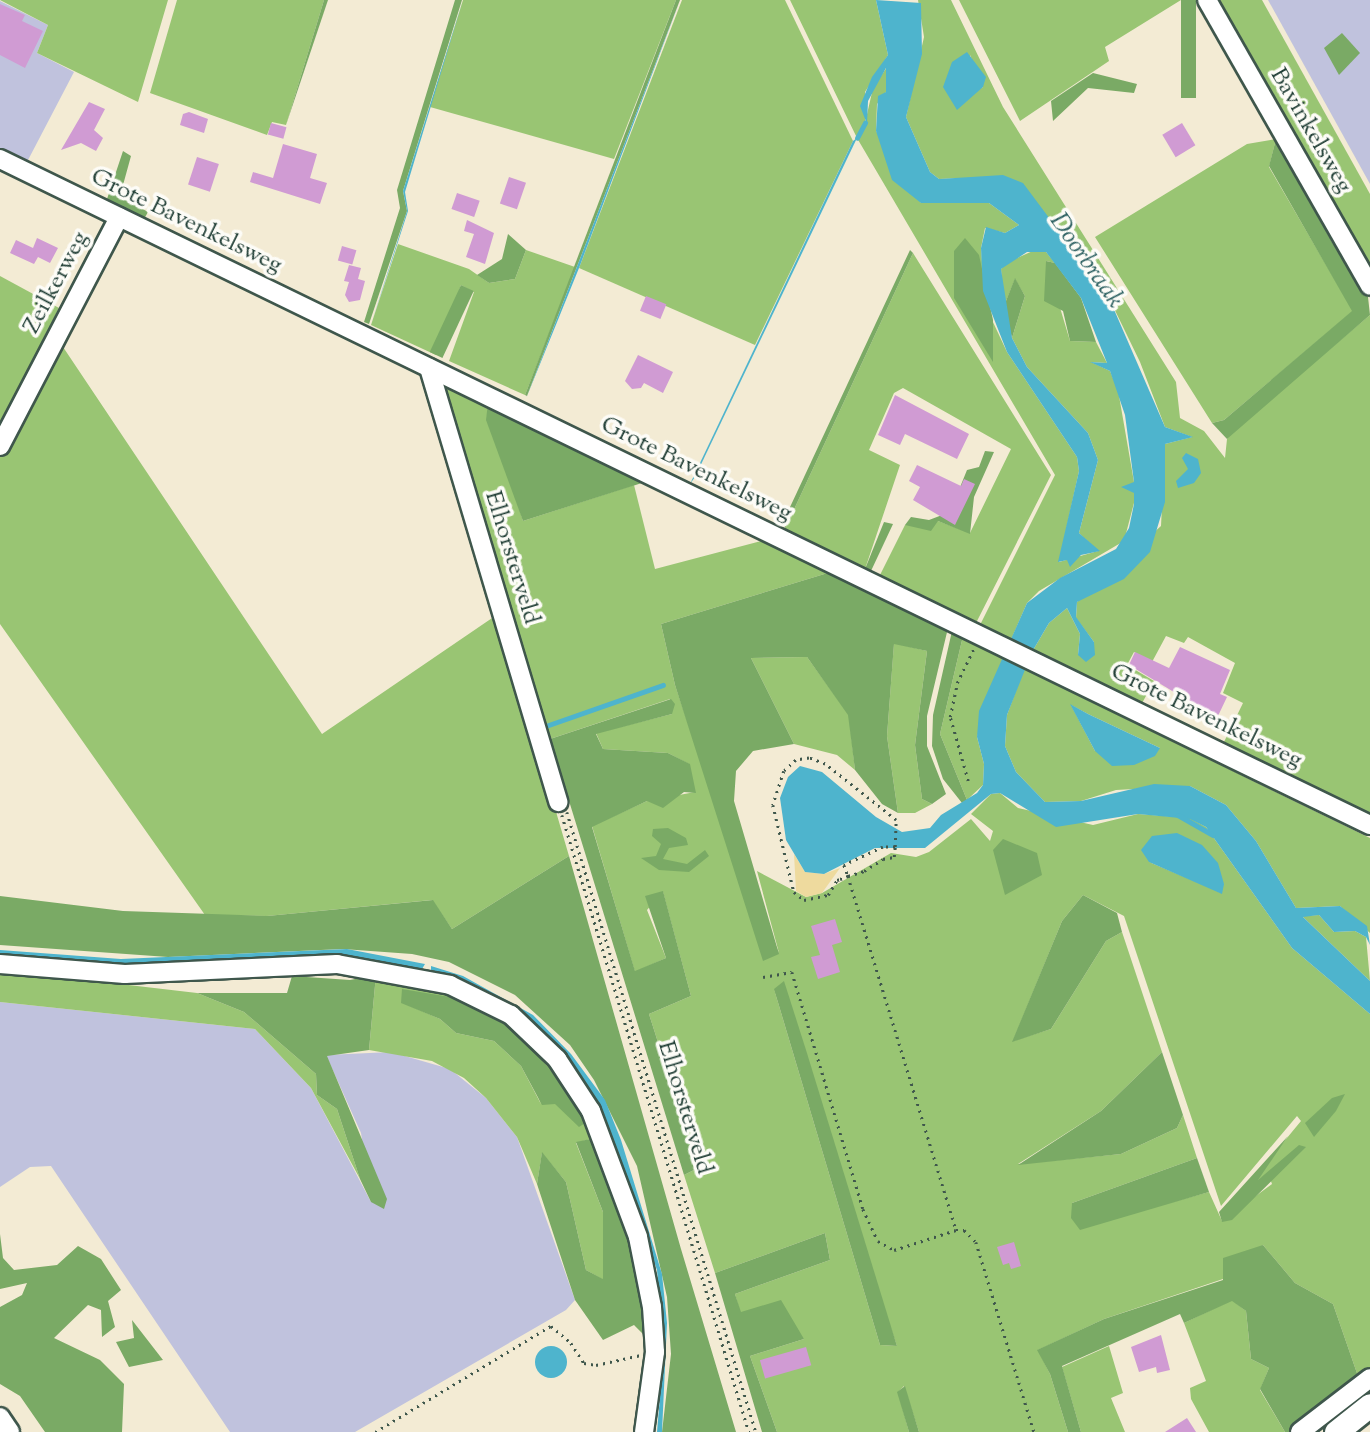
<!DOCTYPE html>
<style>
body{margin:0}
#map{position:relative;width:1370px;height:1432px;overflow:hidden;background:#f3ebd4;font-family:"Sorts Mill Goudy",serif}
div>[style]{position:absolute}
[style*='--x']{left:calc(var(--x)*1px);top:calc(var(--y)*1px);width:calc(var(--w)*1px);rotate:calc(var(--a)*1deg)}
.industrial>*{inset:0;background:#c0c2dd}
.green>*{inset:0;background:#99c573}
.forest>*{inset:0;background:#7aaa65;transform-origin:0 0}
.sand>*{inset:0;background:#eeda9e}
.water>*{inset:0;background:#4eb4cd}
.round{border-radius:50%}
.stream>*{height:4.5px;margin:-2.25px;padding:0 2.25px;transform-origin:2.25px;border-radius:2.25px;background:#4eb4cd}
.building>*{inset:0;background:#d09bd3;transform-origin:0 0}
.path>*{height:2.5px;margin-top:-1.25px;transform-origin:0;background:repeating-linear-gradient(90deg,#3f574c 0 2px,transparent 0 7px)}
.roads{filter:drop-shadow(2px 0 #3f574c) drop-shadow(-2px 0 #3f574c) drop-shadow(0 2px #3f574c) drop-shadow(0 -2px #3f574c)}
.minor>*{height:18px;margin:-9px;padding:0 9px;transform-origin:9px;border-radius:9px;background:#fff}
.major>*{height:23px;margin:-11.5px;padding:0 11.5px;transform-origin:11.5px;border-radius:11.5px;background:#fff}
span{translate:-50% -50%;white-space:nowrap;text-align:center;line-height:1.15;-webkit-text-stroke:7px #fdfcf7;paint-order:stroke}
.street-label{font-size:24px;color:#1f3d34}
.water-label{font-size:26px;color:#2d6162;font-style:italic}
</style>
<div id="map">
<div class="industrial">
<div style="clip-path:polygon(1268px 0,1370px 0,1370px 184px)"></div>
<div style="clip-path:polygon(0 1px,48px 25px,37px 53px,74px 72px,27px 162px,0 148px)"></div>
<div style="clip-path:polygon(0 1002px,255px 1029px,311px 1088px,371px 1202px,361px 1133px,326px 1055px,391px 1052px,450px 1069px,486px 1098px,517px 1137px,575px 1300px,566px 1310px,355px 1432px,230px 1432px,51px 1166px,30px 1167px,0 1187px)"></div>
</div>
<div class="green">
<div style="clip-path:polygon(0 0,168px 0,138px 102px,37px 53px,48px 25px)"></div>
<div style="clip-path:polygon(177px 0,324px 0,286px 125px,272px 122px,267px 135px,150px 93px)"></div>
<div style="clip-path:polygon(463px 0,676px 0,614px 159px,430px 107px)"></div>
<div style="clip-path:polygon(682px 0,785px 0,853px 141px,755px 345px,579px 268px)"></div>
<div style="clip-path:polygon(790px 0,876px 0,888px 55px,865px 92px,865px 123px,873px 88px,887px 67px,886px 92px,877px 104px,876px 131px,921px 203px,989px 203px,1019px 225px,1005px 233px,985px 228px,981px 248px,983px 276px,992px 320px,1007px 352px,1077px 457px,1079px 471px,1059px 562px,1098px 551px,1079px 533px,1098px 460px,1088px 433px,1027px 367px,1012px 338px,1025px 296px,1015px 279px,1004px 306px,1001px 269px,1008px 262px,1035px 250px,1046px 252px,1055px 263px,1046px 261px,1070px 341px,1096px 342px,1107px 363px,1091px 362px,1110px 371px,1118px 390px,1134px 482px,1134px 503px,1124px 541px,1039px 591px,1027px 603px,1010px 642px,979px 627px,1055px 475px,857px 138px)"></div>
<div style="clip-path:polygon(evenodd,918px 0,951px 0,1003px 107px,1176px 382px,1180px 418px,1204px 431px,1225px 458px,1227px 439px,1234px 430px,1370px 315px,1370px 817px,1223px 744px,1243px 703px,1223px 693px,1235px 663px,1188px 637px,1184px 643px,1166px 636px,1152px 662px,1134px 652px,1127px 665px,1154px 681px,1140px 707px,1032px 652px,1049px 623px,1067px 608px,1080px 634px,1078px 655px,1094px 642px,1076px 618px,1077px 602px,1161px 526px,1165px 444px,1192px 437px,1165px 427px,1140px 362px,1109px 298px,1086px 264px,961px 178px,939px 179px,930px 172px,906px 117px,924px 37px,918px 0,970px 55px,983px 87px,969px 96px,970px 55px)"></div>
<div style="clip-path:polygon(959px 0,1181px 0,1105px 47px,1109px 61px,1020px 121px)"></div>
<div style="clip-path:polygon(1218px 0,1262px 0,1370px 194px,1370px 270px)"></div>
<div style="clip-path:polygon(1276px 139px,1269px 167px,1353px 311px,1224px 420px,1212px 423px,1095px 237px,1247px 144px)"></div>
<div style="clip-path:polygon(398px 244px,469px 269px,489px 283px,515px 279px,526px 250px,575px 267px,525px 395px,449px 361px,474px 292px,461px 285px,436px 355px,371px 325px)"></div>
<div style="clip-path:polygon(913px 253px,1051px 475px,975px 625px,879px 577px,905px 525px,938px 521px,970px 533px,1011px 449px,903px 388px,894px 393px,869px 450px,900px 465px,865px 569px,785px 529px)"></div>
<div style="clip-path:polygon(0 276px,59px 308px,0 424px)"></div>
<div style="clip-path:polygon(59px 341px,322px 734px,498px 614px,569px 856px,452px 929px,432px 900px,267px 916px,205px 915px,0 624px,0 457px)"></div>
<div style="clip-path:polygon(evenodd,437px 379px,488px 403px,523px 521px,634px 485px,655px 569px,769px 539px,831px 572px,661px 624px,675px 685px,709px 786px,779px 953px,757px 871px,806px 897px,822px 893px,891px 853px,916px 857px,929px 852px,971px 819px,990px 841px,993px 831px,971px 814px,991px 794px,1000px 793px,1018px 808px,1093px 825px,1138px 814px,1190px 818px,1206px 827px,1292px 948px,1370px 1014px,1370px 1370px,1359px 1379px,1333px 1304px,1295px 1283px,1263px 1245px,1223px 1279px,1104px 1319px,1038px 1350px,1050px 1374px,1068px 1432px,919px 1432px,904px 1386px,898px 1392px,909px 1432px,777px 1432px,750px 1356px,804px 1339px,740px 1312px,735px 1294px,830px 1260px,825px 1233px,715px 1273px,684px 1175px,698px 1168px,649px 1014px,691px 996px,663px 892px,647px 910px,666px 958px,635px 972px,592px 826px,647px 801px,695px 792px,689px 764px,668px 753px,603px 749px,596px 733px,672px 714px,670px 699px,550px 739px,437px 379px,1149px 862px,1224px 884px,1206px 886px,1149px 862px,437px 379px,1083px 895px,1124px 916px,1221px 1206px,1297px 1116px,1301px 1121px,1258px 1173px,1257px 1181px,1268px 1173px,1272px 1184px,1222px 1221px,1209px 1192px,1147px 1209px,1072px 1203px,1197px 1158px,1183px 1115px,1177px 1128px,1121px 1154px,1018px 1164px,1101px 1111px,1162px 1052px,1122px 932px,1106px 941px,1051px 1029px,1013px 1041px,1062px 921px,1083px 895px,437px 379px,774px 989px,897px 1346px,880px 1345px,774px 989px)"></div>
<div style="clip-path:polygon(963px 636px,1003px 658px,977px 737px,984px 764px,983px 785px,967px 800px,940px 734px)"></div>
<div style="clip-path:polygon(894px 643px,927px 651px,915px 745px,922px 799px,932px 804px,915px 813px,898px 813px,887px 736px)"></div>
<div style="clip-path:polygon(807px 657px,849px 715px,855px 770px,837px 755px,794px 744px,751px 658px)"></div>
<div style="clip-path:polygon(evenodd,1024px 669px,1370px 838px,1370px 933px,1340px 906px,1296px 908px,1256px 841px,1226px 805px,1190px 786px,1116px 790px,1081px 801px,1045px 802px,1016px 772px,1005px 746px,1007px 715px,1024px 669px,1071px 705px,1088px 714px,1160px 748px,1095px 751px,1071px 705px)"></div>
<div style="clip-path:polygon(1319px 915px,1334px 932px,1355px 931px,1366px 937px,1370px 981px,1302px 916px)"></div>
<div style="clip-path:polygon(0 970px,197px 993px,244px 1012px,316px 1074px,317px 1095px,337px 1109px,360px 1179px,311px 1088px,255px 1029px,0 1002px)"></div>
<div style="clip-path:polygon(376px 975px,463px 993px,462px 999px,401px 1002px,440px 1019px,456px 1033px,494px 1041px,521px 1066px,541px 1104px,509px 1022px,560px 1065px,594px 1138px,576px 1143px,603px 1212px,604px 1280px,586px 1270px,566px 1182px,542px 1153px,537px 1184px,517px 1137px,486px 1098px,464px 1078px,432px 1061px,369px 1050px)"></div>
<div style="clip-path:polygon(1232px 1300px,1246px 1311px,1251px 1359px,1269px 1368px,1260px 1390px,1285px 1432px,1209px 1432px,1191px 1399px,1190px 1388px,1206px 1381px,1184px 1323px)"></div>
<div style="clip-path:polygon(1109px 1346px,1123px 1393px,1111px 1398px,1125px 1432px,1081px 1432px,1062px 1367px)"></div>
</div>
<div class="forest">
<div style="clip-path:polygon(324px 0,328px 0,286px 125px)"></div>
<div style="clip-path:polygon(455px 0,462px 0,403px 191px,407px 211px,369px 324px,364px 322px,400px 208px,397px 190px)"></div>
<div style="clip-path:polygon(676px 0,680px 0,527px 396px,525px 395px)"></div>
<div style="left:1181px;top:0;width:15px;height:98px"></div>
<div style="clip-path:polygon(1342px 33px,1360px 53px,1339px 75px,1324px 48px)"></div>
<div style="clip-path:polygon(1093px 73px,1137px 84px,1134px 93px,1088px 88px,1053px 121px,1051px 101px)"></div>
<div style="clip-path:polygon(1276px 139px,1332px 242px,1368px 297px,1370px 315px,1227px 439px,1212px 423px,1224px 420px,1352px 311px,1269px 166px)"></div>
<div style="clip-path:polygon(123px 151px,131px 156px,120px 196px,148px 212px,144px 219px,107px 199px)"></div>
<div style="clip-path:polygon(508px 234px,526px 250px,515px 279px,489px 283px,477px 275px,502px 259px)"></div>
<div style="clip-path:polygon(965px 238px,979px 255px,993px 320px,993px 362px,954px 298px,954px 251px)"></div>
<div style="clip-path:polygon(910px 250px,913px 253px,785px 529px,784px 520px)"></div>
<div style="clip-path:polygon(1046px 261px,1055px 263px,1081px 298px,1096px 342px,1070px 341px,1063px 311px,1044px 301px)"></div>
<div style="clip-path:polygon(1015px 278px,1025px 296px,1012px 338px,1004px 306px)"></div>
<div style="left:461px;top:285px;width:14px;height:74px;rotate:25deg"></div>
<div style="clip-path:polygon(488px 403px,645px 482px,523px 521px,486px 420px)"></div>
<div style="clip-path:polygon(985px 451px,994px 452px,974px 497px,970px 534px,938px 521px,931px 531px,905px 525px,911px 517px,929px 520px,950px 512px,967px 470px,979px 467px)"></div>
<div style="clip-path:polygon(884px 522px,893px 524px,871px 571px,865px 569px)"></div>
<div style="clip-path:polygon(831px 572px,948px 628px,927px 716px,927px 746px,946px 794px,932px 804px,922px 799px,915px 745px,927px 651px,894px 644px,887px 736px,898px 813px,882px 804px,855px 770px,848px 715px,807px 657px,751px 658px,794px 744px,753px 751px,736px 771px,734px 801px,779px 954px,763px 961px,675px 685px,661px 624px)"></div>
<div style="clip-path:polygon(952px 631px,963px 636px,940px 734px,967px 800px,962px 803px,943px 779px,932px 746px,933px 715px)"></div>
<div style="clip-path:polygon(671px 699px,675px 704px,672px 714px,596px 734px,603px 749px,668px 753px,690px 764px,696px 793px,684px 792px,663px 808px,647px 801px,592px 827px,635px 971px,666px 958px,645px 896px,663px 891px,691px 996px,649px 1014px,698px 1168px,684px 1175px,550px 739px)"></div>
<div style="clip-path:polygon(668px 828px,686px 838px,688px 845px,669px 848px,663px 859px,687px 864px,705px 850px,709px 856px,689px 872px,659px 870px,641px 858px,656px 856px,661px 844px,652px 836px,653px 829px)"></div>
<div style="clip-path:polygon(1003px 839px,1037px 853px,1042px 875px,1005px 895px,993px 850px)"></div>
<div style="clip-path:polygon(569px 856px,681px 1249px,736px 1432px,662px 1432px,671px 1354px,667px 1297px,637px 1166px,594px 1080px,570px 1045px,515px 995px,449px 962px,412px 954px,343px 949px,168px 957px,0 945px,0 896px,123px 911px,267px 916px,433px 900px,452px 929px)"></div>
<div style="clip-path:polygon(1083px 895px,1117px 913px,1122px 932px,1106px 941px,1051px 1029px,1012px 1042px,1062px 921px)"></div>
<div style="clip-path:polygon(376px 975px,369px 1050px,327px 1056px,387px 1199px,384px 1209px,371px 1202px,360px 1179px,337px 1109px,317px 1095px,316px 1074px,244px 1012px,197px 993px,287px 993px,292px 976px,350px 980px)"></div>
<div style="clip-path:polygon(784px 981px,806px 1050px,897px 1346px,880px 1345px,774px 989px)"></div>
<div style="clip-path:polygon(402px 989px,462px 999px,509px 1022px,575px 1099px,585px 1123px,579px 1127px,555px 1104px,542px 1105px,521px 1066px,494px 1041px,456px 1033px,440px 1019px,401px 1003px)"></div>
<div style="clip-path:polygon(1162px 1052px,1183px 1115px,1177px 1128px,1121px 1154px,1018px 1165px,1101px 1111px)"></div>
<div style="clip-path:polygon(1345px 1094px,1336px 1111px,1314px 1137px,1305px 1123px,1332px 1098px)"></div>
<div style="clip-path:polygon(1288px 1136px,1258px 1180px,1299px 1145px,1306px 1147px,1232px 1220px,1222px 1222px,1219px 1212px)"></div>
<div style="clip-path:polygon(595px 1138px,624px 1214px,648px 1308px,647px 1338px,634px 1325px,603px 1340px,575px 1300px,537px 1184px,542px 1152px,566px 1182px,586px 1270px,603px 1279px,603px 1212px,576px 1142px)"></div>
<div style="clip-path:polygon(1197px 1158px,1209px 1192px,1080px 1230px,1071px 1218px,1072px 1203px)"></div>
<div style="clip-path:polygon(825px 1233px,830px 1260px,735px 1294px,741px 1312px,781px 1300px,804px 1339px,750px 1356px,777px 1432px,762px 1432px,715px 1273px)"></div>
<div style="clip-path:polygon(0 1234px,3px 1258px,14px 1270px,57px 1265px,78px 1246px,101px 1259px,121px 1290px,108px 1301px,115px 1327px,102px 1337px,101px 1310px,88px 1305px,54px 1338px,100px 1360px,124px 1384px,122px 1432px,45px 1432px,20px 1396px,0 1384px,0 1307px,22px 1295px,27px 1283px,0 1289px)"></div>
<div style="clip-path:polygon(1263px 1245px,1295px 1283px,1333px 1304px,1359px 1379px,1293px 1432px,1285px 1432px,1260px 1389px,1269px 1368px,1251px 1359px,1246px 1311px,1232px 1301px,1184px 1323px,1180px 1314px,1062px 1366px,1081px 1432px,1068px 1432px,1050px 1374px,1037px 1350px,1104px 1319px,1223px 1280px,1223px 1258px)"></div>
<div style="clip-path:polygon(132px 1320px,163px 1360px,129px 1367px,116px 1342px,134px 1338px)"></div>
<div style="clip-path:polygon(905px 1386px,919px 1432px,909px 1432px,897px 1392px)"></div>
</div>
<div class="sand">
<div style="clip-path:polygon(794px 854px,805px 872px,824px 874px,840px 868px,822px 893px,806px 897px,796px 891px)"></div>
</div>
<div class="water">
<div style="clip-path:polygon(463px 0,405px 192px,408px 211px,371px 325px,407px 211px,403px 191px)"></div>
<div style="clip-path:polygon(680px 0,579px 268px,525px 401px,527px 396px)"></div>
<div style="clip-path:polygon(876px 0,921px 3px,922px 54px,906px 117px,930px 172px,939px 179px,1003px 175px,1023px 183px,1109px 298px,1165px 427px,1193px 437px,1165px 444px,1165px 502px,1150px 552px,1124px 579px,1077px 602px,1076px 617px,1094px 642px,1095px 655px,1086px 662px,1078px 655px,1080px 634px,1067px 608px,1049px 623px,1032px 652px,1007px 715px,1005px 746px,1016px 772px,1045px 802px,1081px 801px,1154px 784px,1190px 786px,1226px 805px,1256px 841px,1296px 908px,1340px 906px,1367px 926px,1370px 945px,1366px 937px,1355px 931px,1334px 932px,1319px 915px,1303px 917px,1370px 981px,1370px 1014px,1292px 948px,1206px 827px,1190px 819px,1138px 814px,1056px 827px,1000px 793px,991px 794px,925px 848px,875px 848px,824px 874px,805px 872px,786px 840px,780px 798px,788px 777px,800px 766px,822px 772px,876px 817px,902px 832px,930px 828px,941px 815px,977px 793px,983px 785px,984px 764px,977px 737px,979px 711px,1027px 603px,1060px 578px,1116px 549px,1129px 528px,1134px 504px,1134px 493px,1121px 487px,1134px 482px,1125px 415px,1110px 371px,1090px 362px,1107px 363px,1081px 298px,1046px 252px,1027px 252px,1001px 269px,1012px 338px,1027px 367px,1088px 433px,1098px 460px,1079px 533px,1100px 551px,1081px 555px,1070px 567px,1067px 560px,1058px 562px,1079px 471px,1077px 457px,1007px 352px,983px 291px,981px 248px,986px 227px,1005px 233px,1019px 225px,989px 203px,921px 203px,892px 180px,876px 131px,878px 96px,886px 92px,886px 68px,868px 101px,867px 124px,860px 106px,872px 77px,888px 55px)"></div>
<div style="clip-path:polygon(967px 52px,986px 77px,983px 87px,957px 110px,943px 87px,952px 62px)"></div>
<div style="clip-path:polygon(857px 138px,695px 477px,690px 484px,853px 141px)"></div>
<div style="clip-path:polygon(1186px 453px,1198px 459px,1201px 473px,1194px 483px,1178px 488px,1176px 481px,1188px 469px,1182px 458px)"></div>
<div style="clip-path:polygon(1070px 704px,1088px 714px,1160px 748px,1155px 756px,1134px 765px,1112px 766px,1095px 751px)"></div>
<div style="clip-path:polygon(1177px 833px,1202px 845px,1218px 863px,1224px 884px,1222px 894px,1149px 862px,1141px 850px,1152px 836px)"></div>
<div style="clip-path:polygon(347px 949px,425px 964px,422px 969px,329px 954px,149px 964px,64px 963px,0 954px,0 950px,121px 959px)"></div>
<div style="clip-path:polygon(431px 966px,463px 976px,533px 1015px,571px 1054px,605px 1100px,621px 1140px,662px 1274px,667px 1323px,662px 1432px,657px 1432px,664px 1350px,657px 1270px,604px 1115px,563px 1051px,524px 1015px,498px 997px,431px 970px)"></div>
<div class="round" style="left:535px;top:1346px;width:32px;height:32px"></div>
</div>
<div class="stream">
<div style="--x:857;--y:138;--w:17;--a:-62"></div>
<div style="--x:543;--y:727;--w:127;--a:-19.3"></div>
<div style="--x:1178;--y:815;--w:40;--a:29.7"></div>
</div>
<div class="building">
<div style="clip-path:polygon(0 4px,25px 15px,22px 21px,43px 31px,25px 68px,0 55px)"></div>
<div style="clip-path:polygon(89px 102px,105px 109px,94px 130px,103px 138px,96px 151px,81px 143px,61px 150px)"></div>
<div style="clip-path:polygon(189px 112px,208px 119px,204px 133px,180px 125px,183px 114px)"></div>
<div style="left:271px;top:123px;width:16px;height:12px;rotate:15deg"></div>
<div style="left:1182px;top:123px;width:26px;height:23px;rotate:59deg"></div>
<div style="clip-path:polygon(283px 144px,317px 154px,310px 178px,327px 183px,320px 204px,250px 182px,253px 172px,273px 178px)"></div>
<div style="left:197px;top:157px;width:23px;height:29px;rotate:18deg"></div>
<div style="left:509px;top:177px;width:18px;height:28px;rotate:19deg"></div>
<div style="left:457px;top:193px;width:24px;height:17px;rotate:19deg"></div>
<div style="clip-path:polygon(467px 220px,494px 233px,485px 264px,466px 257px,474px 234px,464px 231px)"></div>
<div style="clip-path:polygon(37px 238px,58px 248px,50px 263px,38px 257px,34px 264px,10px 253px,16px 240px,33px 248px)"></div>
<div style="left:342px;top:246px;width:15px;height:15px;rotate:16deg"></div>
<div style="clip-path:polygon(349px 265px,361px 268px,358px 279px,365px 281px,360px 300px,349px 302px,345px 295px,349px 282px,344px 281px)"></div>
<div style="left:646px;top:296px;width:22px;height:16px;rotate:22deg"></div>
<div style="clip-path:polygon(638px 355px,673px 372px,663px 393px,644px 383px,641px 388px,632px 389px,625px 381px)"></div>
<div style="clip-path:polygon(895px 395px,969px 434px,957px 459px,905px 434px,900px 445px,878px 435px)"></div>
<div style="clip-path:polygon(917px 465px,961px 486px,964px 479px,975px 484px,955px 525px,913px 500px,920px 487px,909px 481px)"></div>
<div style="clip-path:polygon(1180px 647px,1230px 670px,1220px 694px,1227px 697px,1217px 718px,1129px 665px,1135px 652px,1169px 668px)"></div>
<div style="clip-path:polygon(835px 919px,842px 942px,832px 945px,840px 972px,818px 979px,811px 957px,820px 955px,811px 926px)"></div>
<div style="clip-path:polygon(1014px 1242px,1021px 1266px,1011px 1269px,1009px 1263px,1003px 1265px,997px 1247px)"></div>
<div style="clip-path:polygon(1161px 1335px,1170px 1370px,1157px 1373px,1156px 1367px,1139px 1372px,1131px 1347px)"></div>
<div style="left:806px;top:1347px;width:19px;height:48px;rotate:74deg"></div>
<div style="clip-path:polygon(1187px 1418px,1196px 1432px,1165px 1432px)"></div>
</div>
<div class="path">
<div style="--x:968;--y:781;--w:66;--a:-105.7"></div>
<div style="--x:950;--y:717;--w:35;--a:-78"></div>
<div style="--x:957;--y:683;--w:39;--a:-64"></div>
<div style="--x:567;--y:812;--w:648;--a:73.05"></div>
<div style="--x:562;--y:815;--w:645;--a:73.14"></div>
<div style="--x:895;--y:847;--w:27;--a:-88"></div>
<div style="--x:896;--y:820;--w:90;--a:-141.7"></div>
<div style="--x:825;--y:764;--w:17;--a:-159"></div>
<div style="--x:809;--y:758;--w:13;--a:171"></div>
<div style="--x:796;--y:760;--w:16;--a:137"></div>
<div style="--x:784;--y:771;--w:36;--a:108"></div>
<div style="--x:773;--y:805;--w:89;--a:76.4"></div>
<div style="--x:794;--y:892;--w:13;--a:39"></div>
<div style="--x:804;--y:900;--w:25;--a:-12"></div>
<div style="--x:828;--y:895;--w:17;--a:-59"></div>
<div style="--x:837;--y:880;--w:3;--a:-18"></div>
<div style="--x:840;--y:879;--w:9;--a:-21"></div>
<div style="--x:848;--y:876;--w:17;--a:-17"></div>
<div style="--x:864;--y:871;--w:22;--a:-32"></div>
<div style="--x:883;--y:859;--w:11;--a:-10"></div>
<div style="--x:894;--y:857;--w:10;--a:-84"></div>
<div style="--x:895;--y:847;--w:12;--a:180"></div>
<div style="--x:883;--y:847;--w:43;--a:155.2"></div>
<div style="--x:844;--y:865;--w:12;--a:70"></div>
<div style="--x:848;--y:876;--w:370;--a:73"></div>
<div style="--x:763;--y:977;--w:29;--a:-10"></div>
<div style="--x:792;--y:972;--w:247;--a:73.3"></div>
<div style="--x:863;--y:1209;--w:35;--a:65"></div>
<div style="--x:878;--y:1241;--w:18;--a:29"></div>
<div style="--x:894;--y:1250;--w:65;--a:-17.9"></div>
<div style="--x:956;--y:1230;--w:8;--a:0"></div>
<div style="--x:964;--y:1230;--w:17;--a:45"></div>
<div style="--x:976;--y:1242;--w:199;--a:73"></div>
<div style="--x:375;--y:1432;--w:205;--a:-31.1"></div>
<div style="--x:551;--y:1326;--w:26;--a:40"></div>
<div style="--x:571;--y:1343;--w:24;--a:57"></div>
<div style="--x:584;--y:1363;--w:12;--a:9"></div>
<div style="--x:596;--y:1365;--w:46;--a:-12.5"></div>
</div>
<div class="roads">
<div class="minor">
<div style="--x:1207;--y:0;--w:329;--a:60.3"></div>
<div style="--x:0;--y:159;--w:1523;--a:25.93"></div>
<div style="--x:429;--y:368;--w:453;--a:73.4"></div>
<div style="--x:0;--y:446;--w:258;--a:-62.5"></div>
<div style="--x:0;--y:964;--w:125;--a:4.6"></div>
<div style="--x:125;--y:974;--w:212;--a:-2.7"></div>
<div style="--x:337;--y:964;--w:115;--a:10.5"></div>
<div style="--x:450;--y:985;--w:68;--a:26.2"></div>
<div style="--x:511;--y:1015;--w:64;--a:43.7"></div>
<div style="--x:557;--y:1059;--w:62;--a:56.8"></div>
<div style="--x:591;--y:1111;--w:134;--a:69.5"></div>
<div style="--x:638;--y:1237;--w:71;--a:78.7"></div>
<div style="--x:652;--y:1307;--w:45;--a:86.2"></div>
<div style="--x:655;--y:1352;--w:81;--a:97.8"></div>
<div style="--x:0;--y:1417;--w:18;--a:56"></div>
<div style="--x:1300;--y:1432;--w:88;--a:-37.6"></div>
</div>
<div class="major">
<div style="--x:1336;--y:1432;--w:43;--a:-38.5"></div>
</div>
</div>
<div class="street-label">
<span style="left:1310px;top:131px;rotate:60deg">Bavinkelsweg</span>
<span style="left:186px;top:222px;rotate:26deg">Grote Bavenkelsweg</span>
<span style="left:57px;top:283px;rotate:-62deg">Zeilkerweg</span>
<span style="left:696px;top:470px;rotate:26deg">Grote Bavenkelsweg</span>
<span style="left:511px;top:558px;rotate:73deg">Elhorsterveld</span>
<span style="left:1206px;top:717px;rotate:26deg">Grote Bavenkelsweg</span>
<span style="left:684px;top:1108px;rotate:73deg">Elhorsterveld</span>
</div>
<div class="water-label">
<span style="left:1086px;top:261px;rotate:55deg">Doorbraak</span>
</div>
</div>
